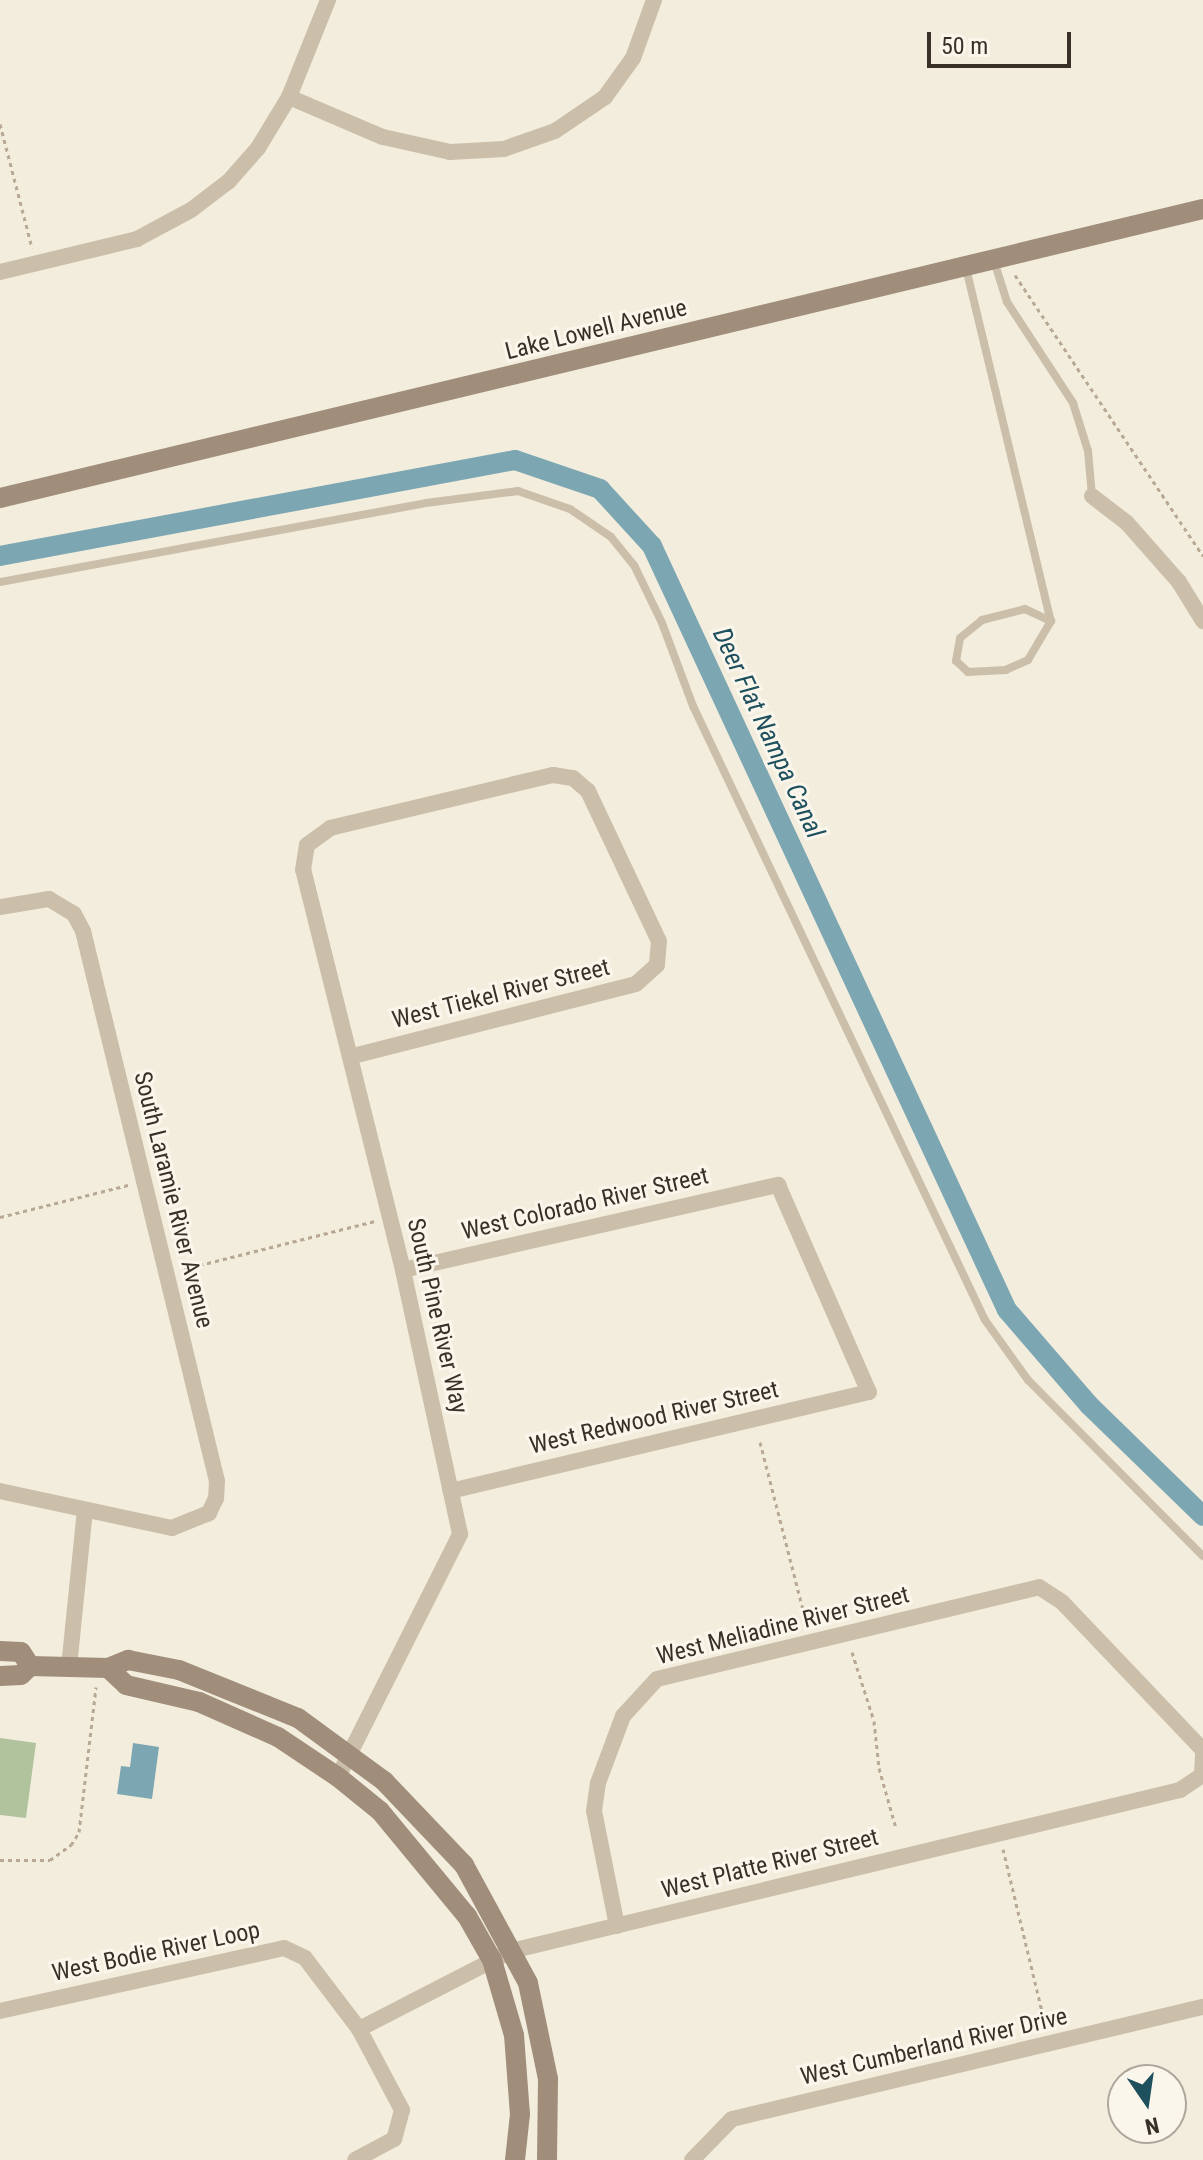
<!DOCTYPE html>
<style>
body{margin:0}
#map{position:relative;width:1203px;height:2160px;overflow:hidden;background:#f3edde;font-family:"Roboto Condensed",sans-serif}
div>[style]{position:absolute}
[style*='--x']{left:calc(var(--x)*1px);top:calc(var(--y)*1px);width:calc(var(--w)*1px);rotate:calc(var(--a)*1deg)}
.green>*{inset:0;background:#b1c39d}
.water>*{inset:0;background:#7ca7b2}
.canal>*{height:20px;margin:-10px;padding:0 10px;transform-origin:10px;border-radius:10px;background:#7ca7b2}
.path>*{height:3px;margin-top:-1.5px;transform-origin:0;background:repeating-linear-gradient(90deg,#b8a994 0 4px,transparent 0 8px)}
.lane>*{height:8px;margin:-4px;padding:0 4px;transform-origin:4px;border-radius:4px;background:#ccbfaa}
.street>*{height:16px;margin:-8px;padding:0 8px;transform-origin:8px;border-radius:8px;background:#ccbfaa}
.secondary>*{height:20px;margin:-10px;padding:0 10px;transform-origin:10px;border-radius:10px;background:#a08e7b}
span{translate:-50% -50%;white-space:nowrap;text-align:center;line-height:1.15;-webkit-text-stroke:6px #fbf6eb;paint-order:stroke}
.street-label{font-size:24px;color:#393129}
.water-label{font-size:26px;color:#1d4f5d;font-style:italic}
.north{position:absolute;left:1107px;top:2064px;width:80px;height:80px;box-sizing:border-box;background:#fbf6eb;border:2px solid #ada79d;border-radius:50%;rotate:167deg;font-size:22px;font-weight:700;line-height:32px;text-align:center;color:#393129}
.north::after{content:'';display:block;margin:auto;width:28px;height:36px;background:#1d4f5d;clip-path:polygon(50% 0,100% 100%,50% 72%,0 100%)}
.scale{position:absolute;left:927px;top:32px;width:144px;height:36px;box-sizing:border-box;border:4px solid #393129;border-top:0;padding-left:10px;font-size:24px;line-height:28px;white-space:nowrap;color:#393129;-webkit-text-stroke:6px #fbf6eb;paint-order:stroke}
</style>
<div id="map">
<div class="green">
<div style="clip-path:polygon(0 1738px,36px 1743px,26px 1818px,0 1815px)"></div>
</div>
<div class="water">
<div style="clip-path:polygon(133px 1743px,159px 1747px,152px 1799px,117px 1794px,121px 1766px,130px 1767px)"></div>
</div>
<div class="canal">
<div style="--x:0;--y:556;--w:524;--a:-10.56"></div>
<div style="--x:515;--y:460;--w:90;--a:18.8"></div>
<div style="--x:600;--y:489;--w:77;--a:47.6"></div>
<div style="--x:652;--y:546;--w:842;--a:65.08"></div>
<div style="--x:1007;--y:1310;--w:125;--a:49.2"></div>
<div style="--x:1089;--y:1405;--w:159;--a:44.2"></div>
</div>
<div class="path">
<div style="--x:0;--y:124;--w:128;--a:75.5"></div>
<div style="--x:1015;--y:275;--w:338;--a:56.2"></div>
<div style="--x:0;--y:1217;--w:132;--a:-14"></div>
<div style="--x:184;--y:1269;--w:197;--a:-14.1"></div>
<div style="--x:760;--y:1442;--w:181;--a:75.6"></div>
<div style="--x:852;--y:1652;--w:72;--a:72.3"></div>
<div style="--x:874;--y:1721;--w:47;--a:83.9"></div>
<div style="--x:879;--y:1768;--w:62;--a:74.2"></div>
<div style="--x:1003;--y:1849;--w:184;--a:76.5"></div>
<div style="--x:0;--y:1860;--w:50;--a:0"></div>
<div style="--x:50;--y:1860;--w:26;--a:-36"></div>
<div style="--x:71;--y:1845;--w:15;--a:-58"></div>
<div style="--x:79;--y:1832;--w:146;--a:-83.3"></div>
</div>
<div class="lane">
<div style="--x:994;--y:261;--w:43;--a:72.4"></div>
<div style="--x:1007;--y:302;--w:121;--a:56.8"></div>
<div style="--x:1073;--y:403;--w:50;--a:72.6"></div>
<div style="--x:1088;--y:451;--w:45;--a:84.9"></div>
<div style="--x:966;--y:268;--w:363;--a:76.5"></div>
<div style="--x:0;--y:582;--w:433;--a:-10.5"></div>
<div style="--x:426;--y:503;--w:93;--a:-7.4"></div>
<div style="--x:518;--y:491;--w:55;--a:19.1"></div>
<div style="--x:570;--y:509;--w:50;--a:34.3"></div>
<div style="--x:611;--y:537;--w:36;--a:51"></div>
<div style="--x:634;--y:565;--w:64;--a:64.2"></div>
<div style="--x:662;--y:623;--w:89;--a:69.5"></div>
<div style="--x:693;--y:706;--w:680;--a:64.57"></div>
<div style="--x:985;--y:1320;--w:74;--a:54.4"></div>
<div style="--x:1028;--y:1380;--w:248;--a:45.2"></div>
<div style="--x:1025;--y:609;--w:29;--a:25"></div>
<div style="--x:1051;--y:621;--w:45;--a:120.5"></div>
<div style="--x:1028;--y:660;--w:24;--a:156"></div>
<div style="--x:1006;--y:670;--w:38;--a:177"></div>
<div style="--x:968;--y:672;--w:16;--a:-137"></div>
<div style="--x:956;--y:661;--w:23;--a:-80"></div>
<div style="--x:960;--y:638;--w:28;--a:-39"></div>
<div style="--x:982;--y:620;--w:44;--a:-14.3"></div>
</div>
<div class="street">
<div style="--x:289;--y:97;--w:102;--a:23.1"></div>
<div style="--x:383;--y:137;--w:69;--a:12.6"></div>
<div style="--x:450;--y:152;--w:54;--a:-3.2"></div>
<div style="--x:504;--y:149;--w:54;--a:-19.4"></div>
<div style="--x:555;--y:131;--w:60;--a:-34.2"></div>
<div style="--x:605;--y:97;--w:48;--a:-54.3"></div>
<div style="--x:633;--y:58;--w:62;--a:-70.1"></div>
<div style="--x:0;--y:272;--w:141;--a:-13.5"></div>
<div style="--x:137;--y:239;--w:61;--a:-28.2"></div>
<div style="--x:191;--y:210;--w:48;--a:-37.3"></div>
<div style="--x:229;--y:181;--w:44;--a:-48.7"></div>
<div style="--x:258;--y:148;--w:60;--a:-58.7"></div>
<div style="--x:289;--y:97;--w:105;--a:-68.1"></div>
<div style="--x:1092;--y:496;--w:44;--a:37.6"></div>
<div style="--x:1127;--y:523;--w:79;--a:48.6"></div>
<div style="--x:1179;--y:582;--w:46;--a:58.4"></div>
<div style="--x:0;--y:907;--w:50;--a:-9.3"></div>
<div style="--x:49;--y:899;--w:29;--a:31"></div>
<div style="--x:74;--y:914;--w:19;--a:62"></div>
<div style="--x:83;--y:931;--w:566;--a:76.31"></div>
<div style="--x:217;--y:1481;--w:17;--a:93"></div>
<div style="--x:216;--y:1498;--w:17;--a:115"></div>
<div style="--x:209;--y:1513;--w:40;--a:158"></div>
<div style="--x:172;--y:1528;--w:176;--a:-167.9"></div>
<div style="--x:403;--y:1270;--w:385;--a:-12.8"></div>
<div style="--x:778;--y:1185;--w:226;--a:66.3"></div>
<div style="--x:869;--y:1392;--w:430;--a:166.7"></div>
<div style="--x:69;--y:1667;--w:158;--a:-84.2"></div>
<div style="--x:338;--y:1777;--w:272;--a:-63.3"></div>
<div style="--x:460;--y:1534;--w:270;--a:-102.2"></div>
<div style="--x:403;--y:1270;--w:412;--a:-104"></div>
<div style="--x:303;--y:870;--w:25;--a:-81"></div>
<div style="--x:307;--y:845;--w:29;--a:-36"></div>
<div style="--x:330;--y:828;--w:229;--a:-13.4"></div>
<div style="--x:553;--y:775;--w:20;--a:9"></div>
<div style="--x:573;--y:778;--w:20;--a:41"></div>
<div style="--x:588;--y:791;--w:166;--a:64.7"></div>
<div style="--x:659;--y:941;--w:24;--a:95"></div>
<div style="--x:657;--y:965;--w:28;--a:138"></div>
<div style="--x:636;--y:984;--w:295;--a:165.7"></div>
<div style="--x:617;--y:1926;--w:117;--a:-101.3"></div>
<div style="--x:594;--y:1811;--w:28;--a:-82"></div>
<div style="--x:598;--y:1783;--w:72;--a:-69.5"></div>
<div style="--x:623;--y:1716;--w:50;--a:-47.4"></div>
<div style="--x:657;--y:1679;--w:393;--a:-13.5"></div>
<div style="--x:1039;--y:1587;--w:27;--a:33"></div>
<div style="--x:1062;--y:1602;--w:204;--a:46.4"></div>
<div style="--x:0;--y:2011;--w:291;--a:-12.5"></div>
<div style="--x:284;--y:1948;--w:23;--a:25"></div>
<div style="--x:305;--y:1958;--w:89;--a:52.7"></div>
<div style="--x:359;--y:2029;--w:92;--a:62"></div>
<div style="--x:402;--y:2110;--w:30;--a:105"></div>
<div style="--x:394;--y:2139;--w:44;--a:151.7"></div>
<div style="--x:359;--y:2029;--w:171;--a:-27.2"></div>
<div style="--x:511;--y:1951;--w:688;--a:-13.53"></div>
<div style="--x:1180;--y:1790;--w:27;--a:-34"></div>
<div style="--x:1202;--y:1775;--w:21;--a:-87"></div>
<div style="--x:692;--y:2160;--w:57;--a:-45.7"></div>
<div style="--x:732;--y:2119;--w:484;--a:-13.4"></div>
</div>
<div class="secondary">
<div style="--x:0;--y:498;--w:1237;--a:-13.51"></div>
<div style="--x:0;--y:1651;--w:21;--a:3"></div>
<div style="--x:21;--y:1652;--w:17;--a:57"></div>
<div style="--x:108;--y:1668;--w:25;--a:43"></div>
<div style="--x:126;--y:1685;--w:75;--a:13.1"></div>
<div style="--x:199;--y:1702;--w:86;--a:23.9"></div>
<div style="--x:278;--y:1737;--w:72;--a:33.7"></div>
<div style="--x:338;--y:1777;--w:54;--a:39"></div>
<div style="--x:380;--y:1811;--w:136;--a:50.4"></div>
<div style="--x:467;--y:1916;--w:51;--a:60.4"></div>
<div style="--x:492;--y:1960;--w:78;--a:73.7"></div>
<div style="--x:514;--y:2035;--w:79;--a:85.7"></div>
<div style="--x:520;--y:2114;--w:46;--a:96.2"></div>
<div style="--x:0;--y:1676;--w:21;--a:-3"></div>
<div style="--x:21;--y:1675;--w:13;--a:-45"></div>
<div style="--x:30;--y:1666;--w:78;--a:1.5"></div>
<div style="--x:108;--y:1668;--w:22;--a:-22"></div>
<div style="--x:128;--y:1660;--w:52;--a:11.1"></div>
<div style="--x:179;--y:1670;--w:128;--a:22"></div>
<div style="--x:298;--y:1718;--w:107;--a:36.2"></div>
<div style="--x:384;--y:1781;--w:116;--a:46.4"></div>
<div style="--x:464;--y:1865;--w:134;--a:61.5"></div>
<div style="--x:528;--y:1983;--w:98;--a:78.2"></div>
<div style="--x:548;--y:2079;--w:81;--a:90.7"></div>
</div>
<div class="street-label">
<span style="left:596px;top:330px;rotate:-14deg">Lake Lowell Avenue</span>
<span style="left:501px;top:994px;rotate:-14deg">West Tiekel River Street</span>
<span style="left:173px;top:1200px;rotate:76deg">South Laramie River Avenue</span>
<span style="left:585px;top:1204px;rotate:-13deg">West Colorado River Street</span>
<span style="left:437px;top:1316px;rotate:77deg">South Pine River Way</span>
<span style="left:654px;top:1418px;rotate:-13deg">West Redwood River Street</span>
<span style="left:783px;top:1626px;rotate:-14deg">West Meliadine River Street</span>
<span style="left:770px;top:1864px;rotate:-14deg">West Platte River Street</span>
<span style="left:156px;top:1952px;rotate:-12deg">West Bodie River Loop</span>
<span style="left:934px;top:2047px;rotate:-13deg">West Cumberland River Drive</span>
</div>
<div class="water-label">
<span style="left:768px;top:733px;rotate:65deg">Deer Flat Nampa Canal</span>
</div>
<div class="north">N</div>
<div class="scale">50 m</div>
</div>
